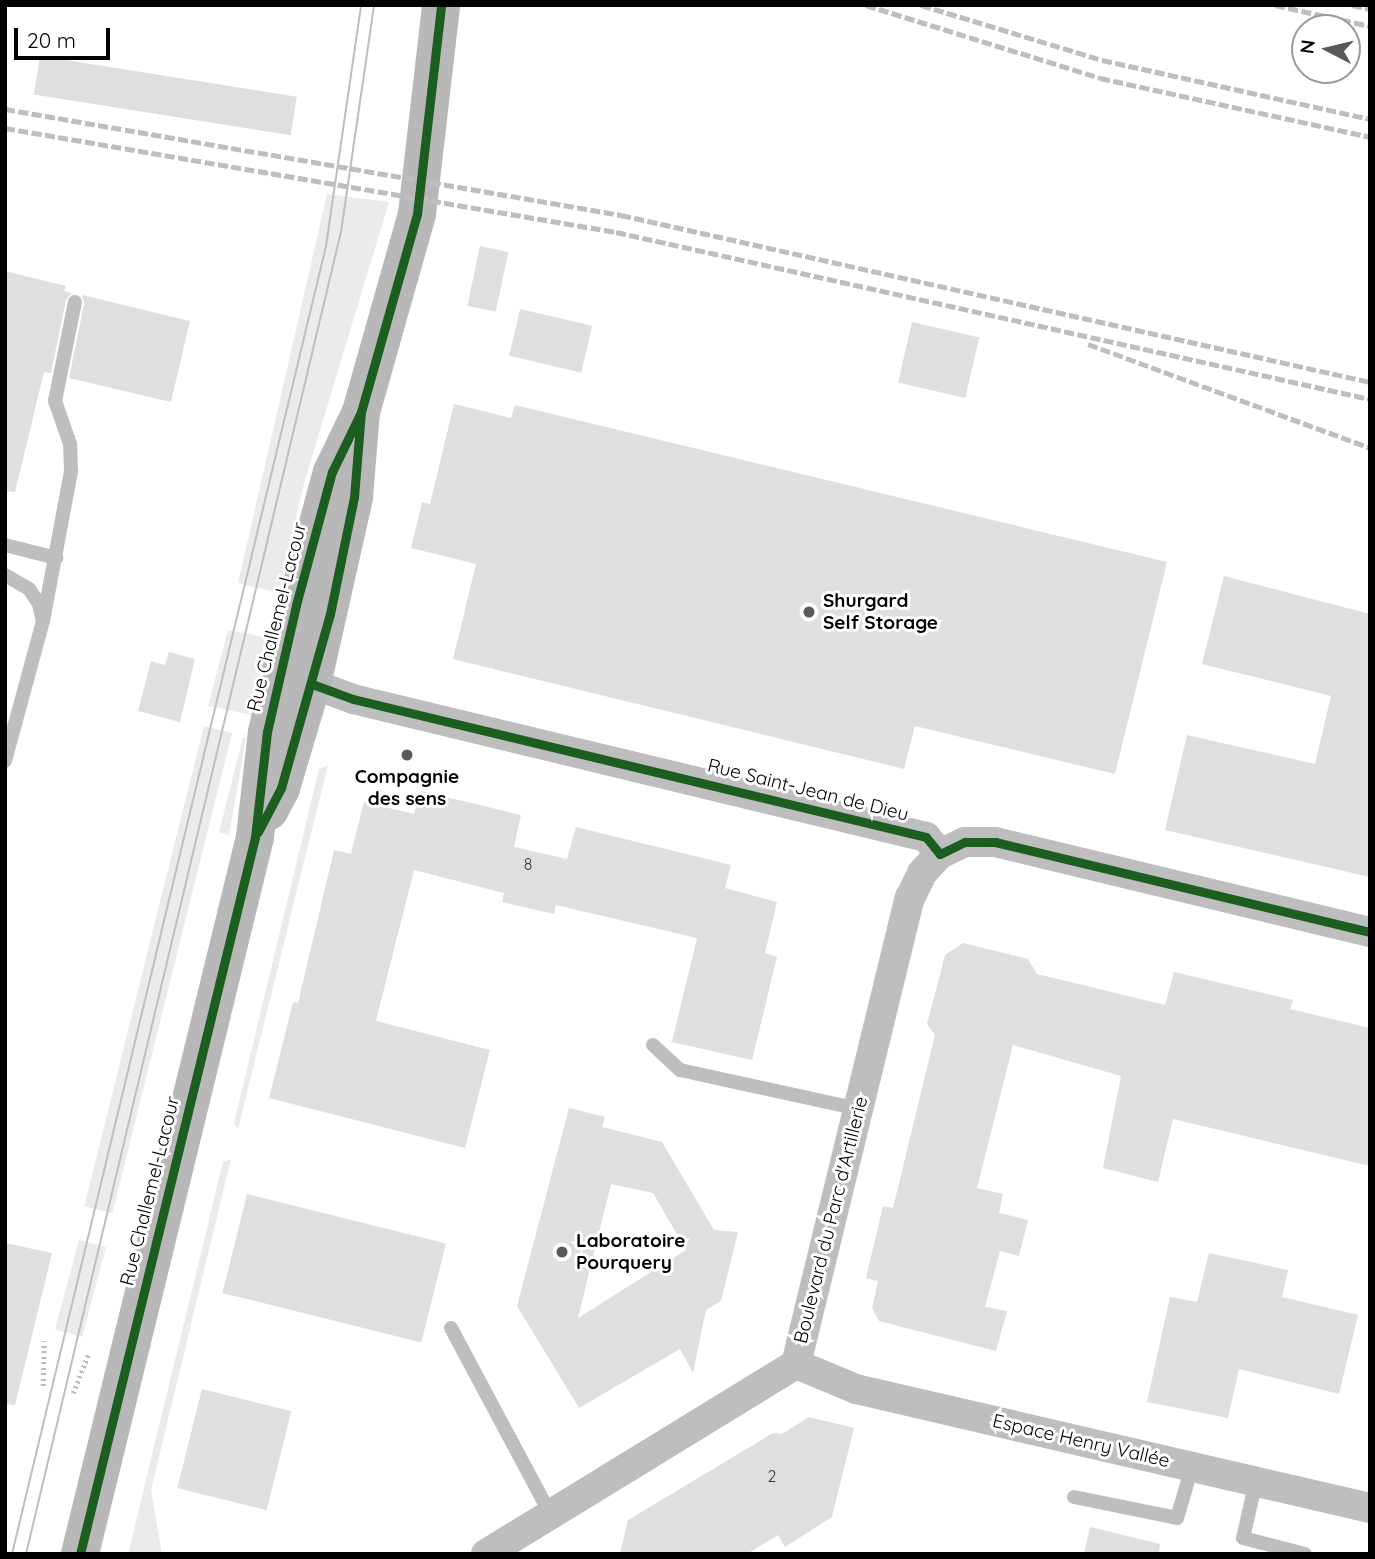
<!DOCTYPE html>
<meta charset="utf-8">
<style>
body{margin:0}
#map{position:relative;width:1375px;height:1559px;overflow:hidden;background:#fff;font-family:Quicksand,sans-serif}
div>[style]{position:absolute}
[style*='--x']{left:calc(var(--x)*1px);top:calc(var(--y)*1px);width:calc(var(--w)*1px);rotate:calc(var(--a)*1deg)}
.green>*{inset:0;background:#ebebeb;transform-origin:0 0}
.building>*{inset:0;background:#dfdfdf;transform-origin:0 0}
.path>*{height:4.5px;margin-top:-2.25px;transform-origin:0;background:repeating-linear-gradient(90deg,#b9b9b9 0 2px,transparent 0 5.5px)}
.lane>*{height:14px;margin:-7px;padding:0 7px;transform-origin:7px;border-radius:7px;background:#bebebe}
.street>*{height:30px;margin:-15px;padding:0 15px;transform-origin:15px;border-radius:15px;background:#bebebe}
.secondary>*{height:38px;margin:-19px;padding:0 19px;transform-origin:19px;border-radius:19px;background:#b8b8b8}
.tram>*{height:2px;margin:-1px;padding:0 1px;transform-origin:1px;border-radius:1px;background:#bebebe}
.rail>*{height:5px;margin-top:-2.5px;transform-origin:0;background:repeating-linear-gradient(90deg,#bebebe 0 10px,transparent 0 13.5px)}
.cycleway>*{height:9px;margin:-4.5px;padding:0 4.5px;transform-origin:4.5px;border-radius:4.5px;background:#1b5e20}
.dots>*{width:19px;height:19px;translate:-50% -50%;box-sizing:border-box;border:4px solid #fff;border-radius:50%}
span{translate:-50% -50%;white-space:nowrap;text-align:center;line-height:1.15;-webkit-text-stroke:6px #fff;paint-order:stroke}
.number-label{font-size:16px;color:#383838}
.number-label span{-webkit-text-stroke-width:0}
.poi-label{font-size:19px;color:#000;font-weight:700}
.left{translate:0 -50%;text-align:left}
.street-label{font-size:19px;color:#000}
.frame{position:absolute;inset:0;border:7px solid #000;pointer-events:none}
.north{position:absolute;left:1291px;top:14px;width:70px;height:70px;box-sizing:border-box;background:#fff;border:2px solid #999;border-radius:50%;rotate:277deg;font-size:19px;font-weight:700;line-height:28px;text-align:center;color:#000}
.north::after{content:'';display:block;margin:auto;width:24px;height:32px;background:#595959;clip-path:polygon(50% 0,100% 100%,50% 72%,0 100%)}
.scale{position:absolute;left:14px;top:28px;width:96px;height:32px;box-sizing:border-box;border:4px solid #000;border-top:0;padding-left:9px;font-size:21px;line-height:24px;white-space:nowrap;color:#000;-webkit-text-stroke:5px #fff;paint-order:stroke}
</style>
<div id="map">
<div class="green">
<div style="clip-path:polygon(327px 194px,389px 202px,305px 480px,278px 593px,238px 583px)"></div>
<div style="clip-path:polygon(228px 630px,265px 637px,252px 715px,208px 706px)"></div>
<div style="left:204px;top:726px;width:29px;height:495px;rotate:14deg"></div>
<div style="clip-path:polygon(243px 737px,246px 738px,229px 835px,219px 832px)"></div>
<div style="clip-path:polygon(328px 765px,238px 1129px,234px 1123px,319px 769px)"></div>
<div style="clip-path:polygon(231px 1159px,151px 1490px,162px 1554px,128px 1554px,223px 1162px)"></div>
<div style="left:79px;top:1240px;width:28px;height:93px;rotate:15deg"></div>
</div>
<div class="building">
<div style="left:40px;top:56px;width:260px;height:39px;rotate:9deg"></div>
<div style="left:480px;top:246px;width:29px;height:61px;rotate:12deg"></div>
<div style="clip-path:polygon(5px 271px,66px 286px,64px 291px,72px 293px,66px 300px,51px 373px,44px 372px,15px 492px,5px 491px)"></div>
<div style="clip-path:polygon(82px 295px,190px 321px,171px 402px,69px 378px,84px 304px)"></div>
<div style="left:520px;top:309px;width:74px;height:48px;rotate:13deg"></div>
<div style="left:912px;top:322px;width:69px;height:62px;rotate:13deg"></div>
<div style="clip-path:polygon(454px 404px,511px 418px,515px 405px,1167px 562px,1115px 774px,915px 726px,904px 769px,453px 659px,476px 564px,411px 548px,422px 502px,430px 504px)"></div>
<div style="clip-path:polygon(1224px 576px,1370px 614px,1370px 877px,1165px 830px,1187px 735px,1315px 764px,1331px 696px,1202px 664px)"></div>
<div style="clip-path:polygon(169px 652px,195px 659px,180px 722px,138px 711px,151px 661px,165px 665px)"></div>
<div style="clip-path:polygon(421px 791px,521px 815px,514px 847px,567px 859px,576px 827px,731px 865px,725px 888px,777px 902px,765px 953px,777px 957px,752px 1060px,672px 1042px,697px 938px,556px 905px,554px 914px,502px 902px,504px 893px,414px 870px,376px 1021px,490px 1050px,465px 1148px,269px 1098px,293px 1002px,298px 1003px,334px 850px,351px 854px,364px 802px,414px 814px)"></div>
<div style="clip-path:polygon(963px 943px,1028px 959px,1037px 974px,1165px 1005px,1174px 972px,1293px 1000px,1290px 1009px,1370px 1028px,1370px 1166px,1173px 1119px,1158px 1182px,1103px 1168px,1121px 1076px,1013px 1045px,977px 1188px,1003px 1194px,999px 1213px,1028px 1220px,1019px 1256px,1000px 1251px,985px 1307px,1007px 1311px,996px 1351px,879px 1321px,872px 1308px,878px 1281px,866px 1278px,883px 1206px,893px 1208px,935px 1035px,927px 1024px,945px 955px)"></div>
<div style="clip-path:polygon(evenodd,569px 1108px,605px 1117px,602px 1127px,662px 1142px,714px 1230px,738px 1232px,721px 1301px,706px 1310px,693px 1373px,680px 1349px,579px 1408px,517px 1306px,569px 1108px,611px 1184px,653px 1193px,686px 1250px,578px 1318px,611px 1184px)"></div>
<div style="left:247px;top:1194px;width:205px;height:102px;rotate:14deg"></div>
<div style="clip-path:polygon(5px 1243px,52px 1253px,15px 1405px,5px 1404px)"></div>
<div style="clip-path:polygon(1209px 1253px,1288px 1270px,1282px 1297px,1358px 1315px,1339px 1394px,1239px 1369px,1228px 1418px,1147px 1402px,1170px 1297px,1197px 1302px)"></div>
<div style="left:202px;top:1389px;width:92px;height:102px;rotate:14deg"></div>
<div style="clip-path:polygon(809px 1417px,854px 1428px,832px 1517px,785px 1547px,778px 1535px,747px 1554px,620px 1554px,628px 1520px,773px 1433px,782px 1434px)"></div>
<div style="clip-path:polygon(1090px 1527px,1160px 1544px,1159px 1554px,1084px 1554px)"></div>
</div>
<div class="path">
<div style="--x:43;--y:1386;--w:45;--a:-88.7"></div>
<div style="--x:73;--y:1393;--w:43;--a:-68.2"></div>
</div>
<div class="lane">
<div style="--x:5;--y:545;--w:53;--a:14.3"></div>
<div style="--x:5;--y:575;--w:28;--a:30"></div>
<div style="--x:29;--y:589;--w:18;--a:56"></div>
<div style="--x:39;--y:604;--w:17;--a:77"></div>
<div style="--x:43;--y:621;--w:145;--a:105.2"></div>
<div style="--x:43;--y:621;--w:153;--a:-79.4"></div>
<div style="--x:71;--y:471;--w:27;--a:-92"></div>
<div style="--x:70;--y:444;--w:46;--a:-109.2"></div>
<div style="--x:55;--y:401;--w:101;--a:-78.6"></div>
<div style="--x:653;--y:1045;--w:37;--a:43"></div>
<div style="--x:680;--y:1070;--w:183;--a:12.3"></div>
<div style="--x:451;--y:1328;--w:214;--a:61.9"></div>
<div style="--x:1256;--y:1481;--w:58;--a:102.8"></div>
<div style="--x:1243;--y:1538;--w:64;--a:14.5"></div>
<div style="--x:1074;--y:1497;--w:105;--a:11.5"></div>
<div style="--x:1177;--y:1518;--w:53;--a:-73.6"></div>
</div>
<div class="street">
<div style="--x:294;--y:677;--w:63;--a:20.4"></div>
<div style="--x:353;--y:699;--w:589;--a:13.54"></div>
<div style="--x:926;--y:837;--w:22;--a:51"></div>
<div style="--x:940;--y:854;--w:28;--a:-26"></div>
<div style="--x:965;--y:842;--w:30;--a:0"></div>
<div style="--x:995;--y:842;--w:386;--a:13.5"></div>
<div style="--x:796;--y:1364;--w:65;--a:22.6"></div>
<div style="--x:856;--y:1389;--w:528;--a:13.04"></div>
<div style="--x:486;--y:1554;--w:364;--a:-31.5"></div>
<div style="--x:796;--y:1364;--w:480;--a:-76.3"></div>
<div style="--x:910;--y:898;--w:28;--a:-64"></div>
<div style="--x:922;--y:873;--w:26;--a:-47"></div>
</div>
<div class="secondary">
<div style="--x:269;--y:811;--w:26;--a:-62"></div>
<div style="--x:281;--y:788;--w:109;--a:-73.4"></div>
<div style="--x:312;--y:684;--w:192;--a:-77.3"></div>
<div style="--x:354;--y:497;--w:85;--a:-85.3"></div>
<div style="--x:361;--y:412;--w:206;--a:-74.2"></div>
<div style="--x:417;--y:214;--w:210;--a:-83.4"></div>
<div style="--x:80;--y:1554;--w:738;--a:-76.28"></div>
<div style="--x:255;--y:837;--w:106;--a:-83.5"></div>
<div style="--x:267;--y:732;--w:130;--a:-77.1"></div>
<div style="--x:296;--y:605;--w:138;--a:-74.9"></div>
<div style="--x:332;--y:472;--w:67;--a:-64.2"></div>
</div>
<div class="tram">
<div style="--x:12;--y:1554;--w:1345;--a:-76.5"></div>
<div style="--x:326;--y:246;--w:244;--a:-81.7"></div>
<div style="--x:26;--y:1554;--w:1359;--a:-76.6"></div>
<div style="--x:341;--y:232;--w:229;--a:-81.7"></div>
</div>
<div class="rail">
<div style="--x:866;--y:5;--w:245;--a:17.3"></div>
<div style="--x:1100;--y:78;--w:276;--a:12.3"></div>
<div style="--x:921;--y:5;--w:189;--a:16.9"></div>
<div style="--x:1102;--y:60;--w:274;--a:12.4"></div>
<div style="--x:1275;--y:5;--w:97;--a:12.5"></div>
<div style="--x:1352;--y:5;--w:18;--a:13"></div>
<div style="--x:5;--y:109;--w:625;--a:9.76"></div>
<div style="--x:621;--y:215;--w:767;--a:12.57"></div>
<div style="--x:5;--y:128;--w:620;--a:9.66"></div>
<div style="--x:616;--y:232;--w:772;--a:12.49"></div>
<div style="--x:1088;--y:344;--w:301;--a:20.2"></div>
</div>
<div class="cycleway">
<div style="--x:312;--y:684;--w:44;--a:20.1"></div>
<div style="--x:353;--y:699;--w:589;--a:13.54"></div>
<div style="--x:926;--y:837;--w:22;--a:51"></div>
<div style="--x:940;--y:854;--w:28;--a:-26"></div>
<div style="--x:965;--y:842;--w:30;--a:0"></div>
<div style="--x:995;--y:842;--w:386;--a:13.5"></div>
<div style="--x:258;--y:832;--w:50;--a:-62.4"></div>
<div style="--x:281;--y:788;--w:181;--a:-74.3"></div>
<div style="--x:330;--y:614;--w:119;--a:-78.4"></div>
<div style="--x:354;--y:497;--w:85;--a:-85.3"></div>
<div style="--x:361;--y:412;--w:206;--a:-74.2"></div>
<div style="--x:417;--y:214;--w:210;--a:-83.4"></div>
<div style="--x:80;--y:1554;--w:738;--a:-76.28"></div>
<div style="--x:255;--y:837;--w:106;--a:-83.5"></div>
<div style="--x:267;--y:732;--w:130;--a:-77.1"></div>
<div style="--x:296;--y:605;--w:138;--a:-74.9"></div>
<div style="--x:332;--y:472;--w:67;--a:-64.2"></div>
</div>
<div class="dots">
<div style="left:809px;top:612px;background:#595959"></div>
<div style="left:407px;top:755px;background:#595959"></div>
<div style="left:562px;top:1252px;background:#595959"></div>
</div>
<div class="number-label">
<span style="left:528px;top:864px">8</span>
<span style="left:772px;top:1476px">2</span>
</div>
<div class="poi-label">
<span class="left" style="left:823px;top:612px">Shurgard<br>Self Storage</span>
<span style="left:407px;top:788px">Compagnie<br>des sens</span>
<span class="left" style="left:576px;top:1252px">Laboratoire<br>Pourquery</span>
</div>
<div class="street-label">
<span style="left:277px;top:617px;rotate:-76deg">Rue Challemel-Lacour</span>
<span style="left:808px;top:790px;rotate:14deg">Rue Saint-Jean de Dieu</span>
<span style="left:150px;top:1191px;rotate:-76deg">Rue Challemel-Lacour</span>
<span style="left:831px;top:1220px;rotate:-76deg">Boulevard du Parc d'Artillerie</span>
<span style="left:1081px;top:1441px;rotate:13deg">Espace Henry Vallée</span>
</div>
<div class="frame"></div>
<div class="north">N</div>
<div class="scale">20 m</div>
</div>
